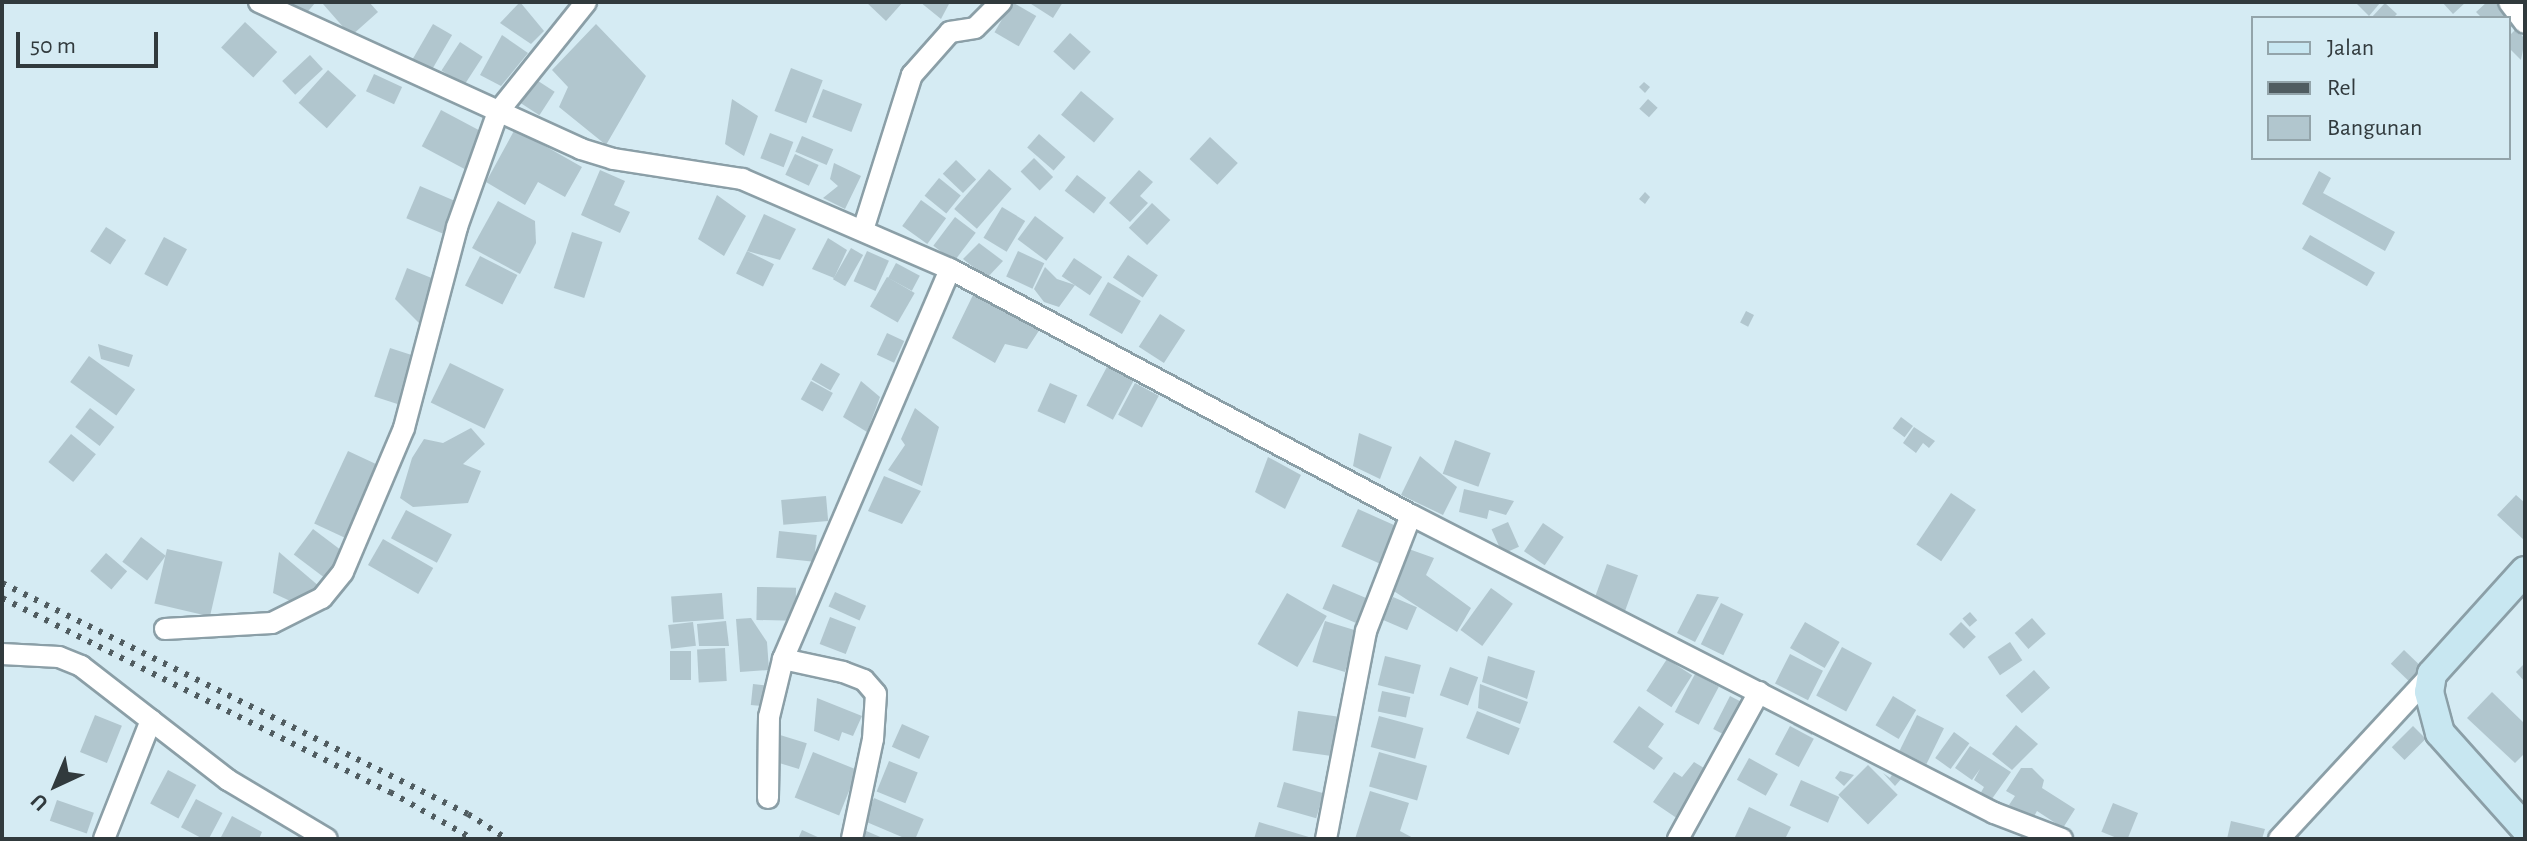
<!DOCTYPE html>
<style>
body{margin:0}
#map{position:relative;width:2527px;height:841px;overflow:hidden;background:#d5ebf3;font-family:"Alegreya Sans",sans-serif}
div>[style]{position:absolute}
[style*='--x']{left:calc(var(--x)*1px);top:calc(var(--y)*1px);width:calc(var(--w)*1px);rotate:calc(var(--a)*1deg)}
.building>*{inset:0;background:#b1c6ce;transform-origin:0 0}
.roads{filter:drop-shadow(2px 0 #8b9fa7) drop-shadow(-2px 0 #8b9fa7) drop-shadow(0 2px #8b9fa7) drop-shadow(0 -2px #8b9fa7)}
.street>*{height:20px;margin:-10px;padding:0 10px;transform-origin:10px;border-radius:10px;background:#fff}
.secondary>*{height:28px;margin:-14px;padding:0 14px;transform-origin:14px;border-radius:14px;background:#c8e7f1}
.rail>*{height:6px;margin-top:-3px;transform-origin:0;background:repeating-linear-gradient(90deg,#505c60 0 4px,transparent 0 12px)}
span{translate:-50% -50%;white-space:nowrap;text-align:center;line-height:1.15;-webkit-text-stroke:6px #d5ebf3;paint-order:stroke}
.frame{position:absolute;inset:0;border:4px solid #313a3d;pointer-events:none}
.legend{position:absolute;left:2251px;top:16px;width:260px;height:144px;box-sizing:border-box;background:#d5ebf3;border:2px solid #93a4aa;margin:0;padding:10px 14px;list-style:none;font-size:24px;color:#313a3d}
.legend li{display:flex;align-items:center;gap:16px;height:40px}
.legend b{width:40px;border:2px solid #93a4aa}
.north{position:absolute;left:16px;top:745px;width:80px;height:80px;-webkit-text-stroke:6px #d5ebf3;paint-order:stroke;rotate:224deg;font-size:22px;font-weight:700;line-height:32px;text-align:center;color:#313a3d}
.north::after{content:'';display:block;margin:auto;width:28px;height:36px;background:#313a3d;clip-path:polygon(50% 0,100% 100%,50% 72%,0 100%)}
.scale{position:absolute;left:16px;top:32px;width:142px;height:36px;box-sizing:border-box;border:4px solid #313a3d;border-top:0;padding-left:10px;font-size:24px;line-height:28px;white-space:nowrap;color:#313a3d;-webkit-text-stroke:6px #d5ebf3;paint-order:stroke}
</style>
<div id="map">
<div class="building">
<div style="clip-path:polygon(286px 2px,316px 2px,303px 17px)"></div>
<div style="clip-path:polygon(369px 2px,378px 12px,351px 36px,323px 4px)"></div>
<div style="clip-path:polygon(520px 2px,544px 31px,531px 44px,500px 23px)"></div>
<div style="clip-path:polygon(866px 2px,903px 2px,886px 21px)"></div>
<div style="clip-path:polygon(920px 2px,950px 2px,941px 19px)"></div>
<div style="left:1012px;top:2px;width:28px;height:35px;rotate:30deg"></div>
<div style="clip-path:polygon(1028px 2px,1063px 2px,1053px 18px)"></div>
<div style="clip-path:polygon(2355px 2px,2379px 2px,2380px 3px,2369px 16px)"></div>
<div style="clip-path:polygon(2442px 2px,2466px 2px,2453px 14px)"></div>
<div style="clip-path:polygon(2487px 2px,2498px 2px,2517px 23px,2509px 29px,2509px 18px,2482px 18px,2476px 12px)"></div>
<div style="clip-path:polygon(2385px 3px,2397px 14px,2393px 18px,2371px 18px)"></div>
<div style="left:245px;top:22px;width:44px;height:35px;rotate:43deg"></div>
<div style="left:433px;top:24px;width:22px;height:44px;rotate:30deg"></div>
<div style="clip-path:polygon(596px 24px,646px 76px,606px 145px,559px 107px,568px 87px,552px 70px)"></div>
<div style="clip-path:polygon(2516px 29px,2525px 39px,2521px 60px,2509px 48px,2509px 36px)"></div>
<div style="left:1070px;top:33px;width:28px;height:25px;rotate:42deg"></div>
<div style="clip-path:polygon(502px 35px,528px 53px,501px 86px,480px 75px)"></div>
<div style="left:460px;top:42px;width:27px;height:34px;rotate:33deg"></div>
<div style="left:310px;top:55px;width:19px;height:38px;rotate:47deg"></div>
<div style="left:791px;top:68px;width:34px;height:46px;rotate:21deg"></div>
<div style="left:328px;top:70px;width:38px;height:44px;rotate:42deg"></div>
<div style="left:374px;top:74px;width:31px;height:19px;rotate:25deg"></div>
<div style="left:532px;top:77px;width:27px;height:28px;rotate:33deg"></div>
<div style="clip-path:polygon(1644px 82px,1650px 87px,1645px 93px,1639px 87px)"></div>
<div style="left:823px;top:89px;width:42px;height:30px;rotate:21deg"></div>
<div style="left:1081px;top:91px;width:43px;height:31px;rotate:40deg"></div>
<div style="clip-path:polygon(732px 99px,758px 116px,744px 156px,725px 144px)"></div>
<div style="left:1648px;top:99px;width:13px;height:13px;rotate:42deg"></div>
<div style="left:441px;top:110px;width:49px;height:41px;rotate:28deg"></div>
<div style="clip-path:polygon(515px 129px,582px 167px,565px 197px,538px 182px,525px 205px,486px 182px)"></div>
<div style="left:770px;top:133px;width:25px;height:27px;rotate:21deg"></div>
<div style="left:1039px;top:134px;width:35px;height:18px;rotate:41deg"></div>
<div style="left:802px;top:136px;width:34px;height:17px;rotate:23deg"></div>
<div style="left:1210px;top:137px;width:38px;height:30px;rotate:43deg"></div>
<div style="left:795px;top:154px;width:26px;height:23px;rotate:25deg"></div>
<div style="left:1034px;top:158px;width:27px;height:19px;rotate:45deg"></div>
<div style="left:956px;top:160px;width:28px;height:19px;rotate:44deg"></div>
<div style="clip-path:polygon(834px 163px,861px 176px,845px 209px,823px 198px,838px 186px,830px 179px)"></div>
<div style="left:989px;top:169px;width:30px;height:53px;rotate:41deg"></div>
<div style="clip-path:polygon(600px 170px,625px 181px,614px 205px,630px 212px,620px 233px,581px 215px)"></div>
<div style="clip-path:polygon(1139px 170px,1153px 182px,1140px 196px,1148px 203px,1130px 222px,1109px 203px)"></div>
<div style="clip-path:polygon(2319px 171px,2331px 178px,2323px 193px,2395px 232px,2385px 251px,2302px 204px)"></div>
<div style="left:1077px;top:175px;width:37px;height:20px;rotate:38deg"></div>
<div style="left:939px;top:178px;width:28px;height:23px;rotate:39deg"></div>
<div style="left:420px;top:186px;width:40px;height:35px;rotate:23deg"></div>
<div style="clip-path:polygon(1645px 192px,1650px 197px,1645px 204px,1639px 199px)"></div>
<div style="clip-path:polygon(717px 195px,746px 216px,724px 256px,698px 239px)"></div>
<div style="left:921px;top:200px;width:31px;height:32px;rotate:36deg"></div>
<div style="clip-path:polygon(498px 201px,535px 221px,536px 243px,520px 274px,472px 248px)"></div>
<div style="left:1152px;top:203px;width:25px;height:34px;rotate:43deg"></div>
<div style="left:1002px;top:207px;width:27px;height:36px;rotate:31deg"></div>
<div style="clip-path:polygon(764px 214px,796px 229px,780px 260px,747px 251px)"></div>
<div style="left:1035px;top:216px;width:36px;height:29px;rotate:37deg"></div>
<div style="left:955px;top:217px;width:26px;height:36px;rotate:37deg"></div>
<div style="left:106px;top:227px;width:24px;height:29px;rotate:33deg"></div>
<div style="left:572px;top:232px;width:32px;height:59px;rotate:18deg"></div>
<div style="left:2310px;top:235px;width:75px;height:16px;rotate:30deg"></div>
<div style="left:164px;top:237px;width:26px;height:42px;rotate:28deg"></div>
<div style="clip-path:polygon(828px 238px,847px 250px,834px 278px,812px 269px)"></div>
<div style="clip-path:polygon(979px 243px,1003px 261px,987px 278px,963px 259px)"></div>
<div style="left:851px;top:248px;width:14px;height:36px;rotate:30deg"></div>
<div style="left:747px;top:251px;width:30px;height:25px;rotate:26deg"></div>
<div style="left:867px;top:251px;width:24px;height:33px;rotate:24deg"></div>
<div style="left:1018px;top:251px;width:29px;height:28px;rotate:25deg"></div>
<div style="left:1128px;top:255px;width:36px;height:27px;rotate:34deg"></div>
<div style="left:480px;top:256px;width:42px;height:33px;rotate:27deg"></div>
<div style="left:1074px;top:258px;width:34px;height:22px;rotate:34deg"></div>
<div style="left:896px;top:263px;width:27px;height:17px;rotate:28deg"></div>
<div style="clip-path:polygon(1045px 267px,1057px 279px,1075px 285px,1059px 307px,1044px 302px,1034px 289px)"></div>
<div style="clip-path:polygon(407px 268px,439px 281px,421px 325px,395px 299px)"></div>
<div style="left:887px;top:277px;width:32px;height:34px;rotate:30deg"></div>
<div style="left:1108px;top:282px;width:38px;height:38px;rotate:30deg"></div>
<div style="clip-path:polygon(973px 295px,1040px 329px,1027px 349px,1005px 344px,995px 363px,952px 338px)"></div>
<div style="left:1746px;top:311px;width:9px;height:13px;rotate:27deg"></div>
<div style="left:1160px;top:314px;width:30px;height:39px;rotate:33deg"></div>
<div style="left:887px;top:333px;width:19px;height:24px;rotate:25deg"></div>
<div style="clip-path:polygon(98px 344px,133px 355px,129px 367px,101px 359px)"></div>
<div style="left:390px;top:348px;width:26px;height:51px;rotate:18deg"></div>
<div style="left:89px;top:356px;width:57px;height:32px;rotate:36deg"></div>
<div style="left:450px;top:363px;width:60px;height:44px;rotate:26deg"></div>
<div style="left:821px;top:363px;width:22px;height:19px;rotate:30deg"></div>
<div style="left:1108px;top:365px;width:30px;height:46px;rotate:28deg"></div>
<div style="left:811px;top:381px;width:25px;height:21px;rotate:29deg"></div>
<div style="clip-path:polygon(861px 381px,880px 397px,867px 432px,843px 417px)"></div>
<div style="left:1050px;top:383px;width:30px;height:31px;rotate:24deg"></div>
<div style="left:1135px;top:383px;width:27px;height:36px;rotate:28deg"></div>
<div style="left:90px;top:408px;width:31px;height:24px;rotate:38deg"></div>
<div style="clip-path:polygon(915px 408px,939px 427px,922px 486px,888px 470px,905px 445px,901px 439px)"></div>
<div style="left:1901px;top:417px;width:15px;height:14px;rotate:37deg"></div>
<div style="clip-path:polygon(1914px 427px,1935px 441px,1929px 448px,1923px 443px,1916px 453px,1903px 443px)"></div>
<div style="clip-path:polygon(471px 428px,485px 444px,463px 464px,481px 471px,468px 503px,413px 507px,400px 498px,412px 458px,424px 439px,443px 443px)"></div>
<div style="clip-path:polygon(1359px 433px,1392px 447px,1380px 479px,1353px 466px)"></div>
<div style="left:71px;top:434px;width:32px;height:36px;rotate:39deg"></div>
<div style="left:1455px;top:440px;width:38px;height:36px;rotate:20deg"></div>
<div style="left:348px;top:451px;width:35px;height:80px;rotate:25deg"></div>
<div style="clip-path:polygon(1420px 456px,1457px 487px,1443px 515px,1401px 495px)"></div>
<div style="clip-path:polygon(1268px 457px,1301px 475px,1285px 509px,1255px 492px)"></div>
<div style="clip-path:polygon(884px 476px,921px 491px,902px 524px,868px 511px)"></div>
<div style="clip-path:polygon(1464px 489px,1514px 501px,1506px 515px,1489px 510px,1487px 519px,1459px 512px)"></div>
<div style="left:1951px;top:493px;width:30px;height:62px;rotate:34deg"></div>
<div style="clip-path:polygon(2516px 495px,2525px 503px,2525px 541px,2497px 515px)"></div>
<div style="left:826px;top:496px;width:25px;height:45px;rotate:85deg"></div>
<div style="left:1358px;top:509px;width:43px;height:41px;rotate:24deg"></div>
<div style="left:406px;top:510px;width:52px;height:32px;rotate:28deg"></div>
<div style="left:1508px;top:522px;width:27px;height:18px;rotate:66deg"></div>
<div style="left:1543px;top:523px;width:25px;height:34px;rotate:34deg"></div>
<div style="left:313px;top:529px;width:39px;height:32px;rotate:37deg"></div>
<div style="left:779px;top:531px;width:38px;height:27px;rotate:6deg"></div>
<div style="left:141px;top:537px;width:31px;height:31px;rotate:37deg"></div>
<div style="left:383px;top:539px;width:58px;height:30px;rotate:30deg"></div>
<div style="clip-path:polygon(1406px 548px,1434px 558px,1426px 575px,1471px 608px,1457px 632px,1389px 588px)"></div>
<div style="left:167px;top:549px;width:57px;height:56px;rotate:13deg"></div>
<div style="clip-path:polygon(279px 552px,320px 587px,301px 606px,273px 593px)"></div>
<div style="left:106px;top:553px;width:28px;height:24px;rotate:41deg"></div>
<div style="left:1607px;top:564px;width:33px;height:38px;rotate:20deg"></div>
<div style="left:1333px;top:584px;width:41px;height:27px;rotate:23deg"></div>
<div style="left:757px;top:587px;width:39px;height:33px;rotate:1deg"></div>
<div style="left:1491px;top:588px;width:27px;height:52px;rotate:36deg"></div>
<div style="left:835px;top:592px;width:34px;height:16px;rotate:24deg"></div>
<div style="left:722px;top:593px;width:26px;height:51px;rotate:86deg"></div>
<div style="left:1287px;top:593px;width:46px;height:59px;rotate:30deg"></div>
<div style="clip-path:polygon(1697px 594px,1719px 597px,1695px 642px,1677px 633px)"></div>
<div style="left:1393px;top:597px;width:26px;height:25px;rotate:23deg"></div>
<div style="left:1721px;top:603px;width:25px;height:46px;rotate:26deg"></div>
<div style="left:1970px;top:612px;width:11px;height:10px;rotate:49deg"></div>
<div style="left:830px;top:617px;width:28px;height:29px;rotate:21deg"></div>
<div style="clip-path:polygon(751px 618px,767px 642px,769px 670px,740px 672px,736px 619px)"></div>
<div style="left:2032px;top:618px;width:21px;height:23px;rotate:49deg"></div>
<div style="clip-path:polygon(726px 621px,729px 646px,699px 646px,697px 624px)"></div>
<div style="left:1325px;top:621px;width:34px;height:43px;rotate:17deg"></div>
<div style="left:693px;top:622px;width:24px;height:25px;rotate:83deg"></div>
<div style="left:1805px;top:622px;width:40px;height:30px;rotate:30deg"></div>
<div style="left:1961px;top:622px;width:21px;height:17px;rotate:45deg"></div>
<div style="left:2010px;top:642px;width:22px;height:27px;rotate:56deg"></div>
<div style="left:1842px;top:647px;width:34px;height:55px;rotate:28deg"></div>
<div style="left:725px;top:648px;width:33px;height:28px;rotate:87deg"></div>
<div style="left:2404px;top:650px;width:30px;height:19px;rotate:44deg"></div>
<div style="left:670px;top:651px;width:21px;height:29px"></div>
<div style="left:1790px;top:654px;width:37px;height:33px;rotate:27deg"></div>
<div style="left:1385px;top:656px;width:37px;height:30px;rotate:14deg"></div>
<div style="clip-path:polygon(1488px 656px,1535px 671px,1527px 699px,1482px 682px)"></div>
<div style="left:1667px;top:659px;width:30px;height:38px;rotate:33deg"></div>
<div style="clip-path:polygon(2525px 663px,2525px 682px,2516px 672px)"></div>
<div style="left:1450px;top:667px;width:30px;height:30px;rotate:20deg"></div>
<div style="left:2034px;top:670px;width:24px;height:38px;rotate:48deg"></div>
<div style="left:1695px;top:674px;width:27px;height:43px;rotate:28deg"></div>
<div style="left:753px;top:684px;width:19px;height:21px;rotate:6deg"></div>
<div style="clip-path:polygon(1480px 684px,1528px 702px,1520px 724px,1478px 708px)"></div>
<div style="left:1382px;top:691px;width:29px;height:21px;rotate:12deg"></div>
<div style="clip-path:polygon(2492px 692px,2525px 724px,2525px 753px,2515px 763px,2467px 718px)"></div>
<div style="left:1730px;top:696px;width:18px;height:37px;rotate:27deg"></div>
<div style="left:1893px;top:696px;width:27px;height:34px;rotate:31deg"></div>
<div style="clip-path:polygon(817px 698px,862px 716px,853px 736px,842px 732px,839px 741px,814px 731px)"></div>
<div style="clip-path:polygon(1639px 706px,1664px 724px,1648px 747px,1663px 758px,1654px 770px,1613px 742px)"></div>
<div style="left:1298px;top:711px;width:43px;height:40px;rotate:8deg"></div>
<div style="left:1477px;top:711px;width:46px;height:29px;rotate:22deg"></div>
<div style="left:95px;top:715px;width:29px;height:40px;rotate:22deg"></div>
<div style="left:1917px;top:715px;width:30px;height:40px;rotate:26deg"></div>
<div style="left:1379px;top:716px;width:46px;height:32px;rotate:15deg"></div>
<div style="clip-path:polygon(1796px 721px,1813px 729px,1812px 735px,1793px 725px)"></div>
<div style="left:902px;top:724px;width:30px;height:25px;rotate:24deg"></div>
<div style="clip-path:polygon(2016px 725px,2038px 744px,2012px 770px,1992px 754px)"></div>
<div style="left:1790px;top:726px;width:27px;height:32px;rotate:28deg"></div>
<div style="left:2413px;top:726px;width:18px;height:30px;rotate:45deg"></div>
<div style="left:1954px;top:732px;width:19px;height:32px;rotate:36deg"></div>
<div style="left:780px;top:735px;width:28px;height:27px;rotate:17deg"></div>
<div style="clip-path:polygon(1970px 746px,2011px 772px,1989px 803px,1979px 796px,1984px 787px,1974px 780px,1980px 769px,1972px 780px,1955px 768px)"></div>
<div style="left:813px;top:752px;width:48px;height:49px;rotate:22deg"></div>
<div style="left:1379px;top:752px;width:50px;height:36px;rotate:16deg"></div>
<div style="left:1749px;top:758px;width:33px;height:25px;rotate:29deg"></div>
<div style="left:889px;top:761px;width:31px;height:33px;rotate:22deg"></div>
<div style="clip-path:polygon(1694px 762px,1709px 771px,1681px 821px,1653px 802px,1674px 772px,1682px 777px)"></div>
<div style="left:1868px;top:765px;width:42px;height:42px;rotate:45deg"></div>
<div style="clip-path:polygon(2021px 768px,2032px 768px,2044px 780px,2042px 788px,2075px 809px,2063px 828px,2037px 811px,2032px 820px,2009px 805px,2015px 796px,2006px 791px)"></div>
<div style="left:168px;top:770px;width:32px;height:38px;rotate:28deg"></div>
<div style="clip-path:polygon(1840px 771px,1854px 775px,1844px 786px,1835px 778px)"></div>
<div style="clip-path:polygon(1883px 773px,1890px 778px,1893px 773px,1902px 778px,1895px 786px)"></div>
<div style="left:1801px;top:780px;width:42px;height:28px;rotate:24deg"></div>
<div style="left:1284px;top:782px;width:41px;height:26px;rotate:16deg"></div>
<div style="clip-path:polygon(1370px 791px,1409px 803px,1400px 831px,1415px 839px,1355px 839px)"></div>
<div style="left:874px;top:798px;width:54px;height:25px;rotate:23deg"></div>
<div style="left:196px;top:799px;width:30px;height:32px;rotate:28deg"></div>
<div style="left:57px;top:800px;width:39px;height:22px;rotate:19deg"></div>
<div style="left:2113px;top:803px;width:27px;height:31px;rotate:22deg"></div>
<div style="clip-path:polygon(1749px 807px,1791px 827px,1785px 839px,1734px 839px)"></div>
<div style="clip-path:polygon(232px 816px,262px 832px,259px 839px,220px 839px)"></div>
<div style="clip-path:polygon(2231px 821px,2265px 829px,2262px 839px,2227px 839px)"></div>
<div style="clip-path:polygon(1259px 822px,1312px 838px,1311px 839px,1254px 839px)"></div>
<div style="clip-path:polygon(802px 830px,822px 839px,798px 839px)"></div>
<div style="clip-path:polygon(864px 830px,885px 839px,861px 839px)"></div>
</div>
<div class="roads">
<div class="street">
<div style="--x:259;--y:2;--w:354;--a:24.5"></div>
<div style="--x:581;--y:149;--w:34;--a:17"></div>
<div style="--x:613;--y:159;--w:131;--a:8.8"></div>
<div style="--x:742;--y:179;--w:227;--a:23.4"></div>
<div style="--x:950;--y:269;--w:523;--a:28.09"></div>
<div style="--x:1411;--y:515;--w:655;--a:27.07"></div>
<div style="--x:1994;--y:813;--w:73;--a:20.9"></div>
<div style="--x:2509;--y:2;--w:26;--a:53"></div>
<div style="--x:863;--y:230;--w:163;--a:-72.5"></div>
<div style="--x:912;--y:75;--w:57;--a:-48.5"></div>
<div style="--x:950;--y:32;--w:25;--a:-9"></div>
<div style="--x:975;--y:28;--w:37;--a:-45"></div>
<div style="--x:165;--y:629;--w:107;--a:-3.2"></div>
<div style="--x:272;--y:623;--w:56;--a:-26.6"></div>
<div style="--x:322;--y:598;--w:33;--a:-51"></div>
<div style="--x:343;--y:572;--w:156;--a:-67"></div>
<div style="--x:404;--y:428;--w:208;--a:-75.2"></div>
<div style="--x:457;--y:227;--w:122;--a:-70.4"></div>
<div style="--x:498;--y:112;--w:141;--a:-51.3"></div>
<div style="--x:2;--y:654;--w:57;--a:3"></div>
<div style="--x:59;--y:657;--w:24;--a:22"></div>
<div style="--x:81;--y:666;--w:186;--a:37.8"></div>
<div style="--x:228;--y:780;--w:115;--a:30.8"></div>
<div style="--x:783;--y:659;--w:61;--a:12.2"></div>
<div style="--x:843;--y:672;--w:22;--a:21"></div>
<div style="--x:864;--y:680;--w:18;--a:49"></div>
<div style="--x:876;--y:694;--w:45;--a:93.8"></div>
<div style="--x:873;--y:739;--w:102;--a:101.9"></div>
<div style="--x:768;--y:798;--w:81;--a:-89.3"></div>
<div style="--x:769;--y:717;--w:60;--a:-76.4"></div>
<div style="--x:783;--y:659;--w:424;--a:-66.8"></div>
<div style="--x:104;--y:839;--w:128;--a:-68.4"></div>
<div style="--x:1326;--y:839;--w:212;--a:-79.1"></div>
<div style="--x:1366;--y:631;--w:124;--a:-68.8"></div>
<div style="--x:1678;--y:839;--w:168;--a:-61.1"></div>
<div style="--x:2279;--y:839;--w:225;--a:-47.2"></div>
</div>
<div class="secondary">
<div style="--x:2525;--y:571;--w:139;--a:132.1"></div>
<div style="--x:2432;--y:674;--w:18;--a:99"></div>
<div style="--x:2429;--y:692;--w:42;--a:75"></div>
<div style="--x:2440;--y:733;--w:127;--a:48.2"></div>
</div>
</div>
<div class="rail">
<div style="--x:2;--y:583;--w:520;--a:26.37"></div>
<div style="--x:468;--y:814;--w:46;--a:32.7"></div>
<div style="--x:2;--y:598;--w:434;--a:26.6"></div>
<div style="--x:390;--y:792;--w:95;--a:29.5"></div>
</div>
<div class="frame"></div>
<ul class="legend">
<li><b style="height:10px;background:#c8e7f1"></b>Jalan</li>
<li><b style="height:10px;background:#505c60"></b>Rel</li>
<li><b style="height:22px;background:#b1c6ce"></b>Bangunan</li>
</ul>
<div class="north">U</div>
<div class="scale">50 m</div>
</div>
